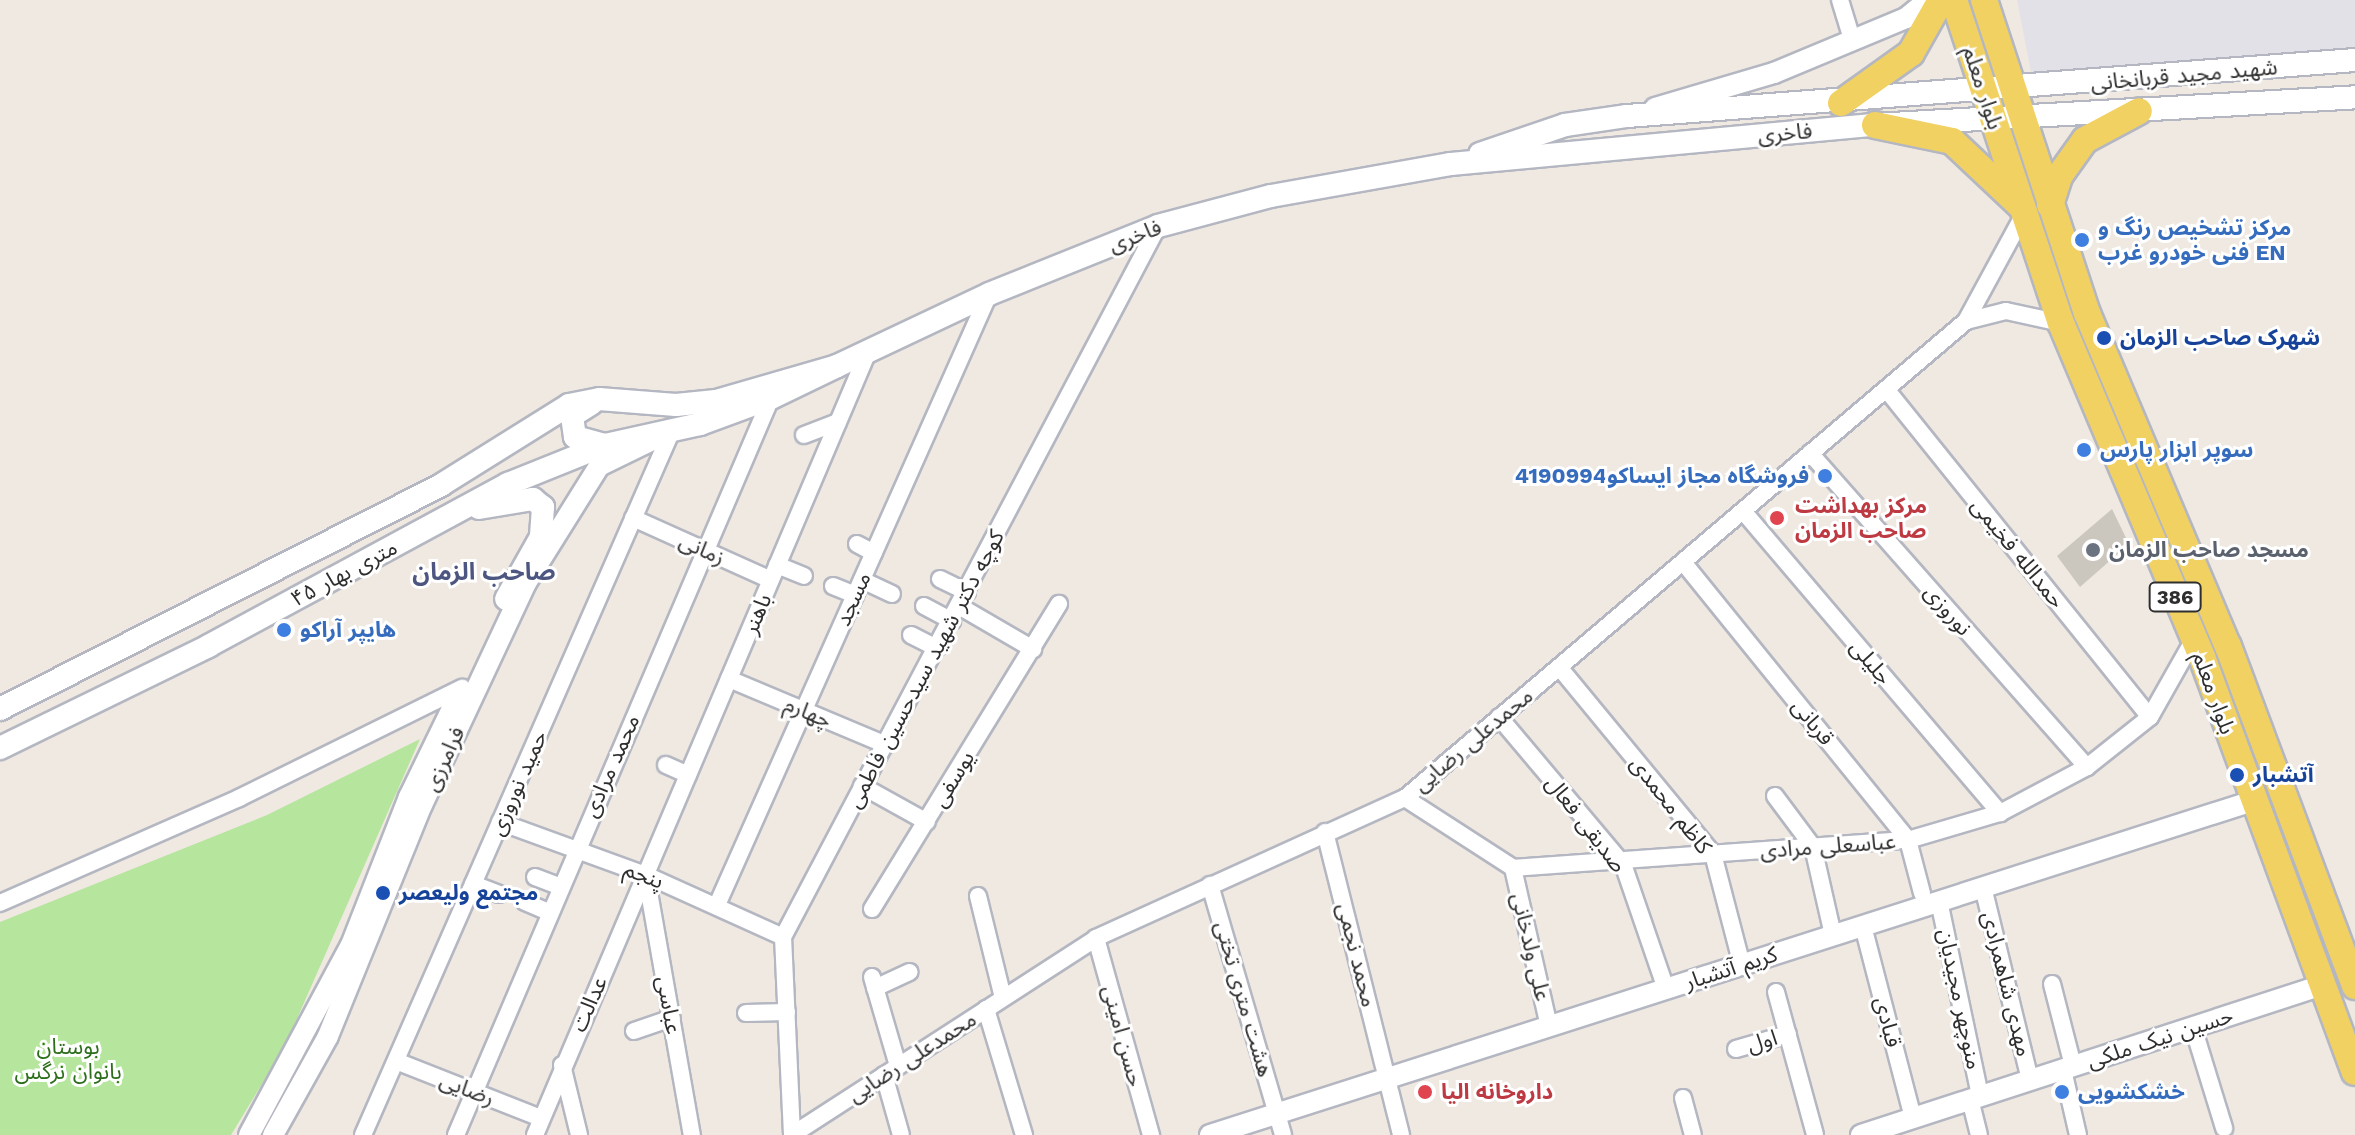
<!DOCTYPE html>
<meta charset="utf-8">
<style>
body{margin:0}
#map{position:relative;width:2355px;height:1135px;overflow:hidden;background:#efe9e1;font-family:"Work Sans","Noto Sans Arabic",sans-serif}
div>[style]{position:absolute}
[style*='--x']{left:calc(var(--x)*1px);top:calc(var(--y)*1px);width:calc(var(--w)*1px);rotate:calc(var(--a)*1deg)}
.industrial>*{inset:0;background:#e3e1e8}
.green>*{inset:0;background:#b6e59e}
.building>*{inset:0;background:#cbc7bf}
.roads{filter:drop-shadow(2px 0 #b4b7c1) drop-shadow(-2px 0 #b4b7c1) drop-shadow(0 2px #b4b7c1) drop-shadow(0 -2px #b4b7c1)}
.minor>*{height:16px;margin:-8px;padding:0 8px;transform-origin:8px;border-radius:8px;background:#fff}
.tertiary>*{height:20px;margin:-10px;padding:0 10px;transform-origin:10px;border-radius:10px;background:#fff}
.secondary>*{height:22px;margin:-11px;padding:0 11px;transform-origin:11px;border-radius:11px;background:#fff}
.primary>*{height:26px;margin:-13px;padding:0 13px;transform-origin:13px;border-radius:13px;background:#f2d163}
.dots>*{width:22px;height:22px;translate:-50% -50%;box-sizing:border-box;border:4px solid #fff;border-radius:50%}
span{translate:-50% -50%;white-space:nowrap;text-align:center;line-height:1.15;-webkit-text-stroke:6px #fff;paint-order:stroke}
.shield-label span{padding:2px 6px;background:#fff;border:2px solid;border-radius:6px;-webkit-text-stroke-width:0}
.shield-label{font-size:20px;color:#2e2e2e;font-weight:700}
.street-label{font-size:22px;color:#2e2e2e}
.shop-label{font-size:22px;color:#366cbe;font-weight:700}
.left{translate:0 -50%;text-align:left}
.right{translate:-100% -50%;text-align:right}
.transit-label{font-size:22px;color:#164399;font-weight:700}
.health-label{font-size:22px;color:#be3a42;font-weight:700}
.worship-label{font-size:22px;color:#5b616d;font-weight:700}
.park-label{font-size:22px;color:#2c6e1b}
.neighbourhood-label{font-size:24px;color:#4d5680;font-weight:700}
</style>
<div id="map">
<div class="industrial">
<div style="clip-path:polygon(2017px 0,2355px 0,2355px 48px,2032px 77px)"></div>
</div>
<div class="green">
<div style="clip-path:polygon(420px 739px,285px 1046px,231px 1135px,0 1135px,0 922px,267px 815px)"></div>
</div>
<div class="building">
<div style="clip-path:polygon(2112px 509px,2129px 544px,2080px 587px,2057px 556px)"></div>
</div>
<div class="roads">
<div class="minor">
<div style="--x:1840;--y:0;--w:39;--a:73"></div>
<div style="--x:1966;--y:321;--w:41;--a:-14"></div>
<div style="--x:2006;--y:311;--w:56;--a:12.3"></div>
<div style="--x:1886;--y:389;--w:421;--a:51.2"></div>
<div style="--x:804;--y:435;--w:36;--a:-21"></div>
<div style="--x:1810;--y:453;--w:419;--a:48.6"></div>
<div style="--x:1743;--y:511;--w:397;--a:49.6"></div>
<div style="--x:633;--y:518;--w:151;--a:24.2"></div>
<div style="--x:857;--y:544;--w:19;--a:28"></div>
<div style="--x:1683;--y:562;--w:358;--a:51"></div>
<div style="--x:1908;--y:840;--w:55;--a:75.2"></div>
<div style="--x:777;--y:565;--w:29;--a:22"></div>
<div style="--x:940;--y:579;--w:30;--a:26"></div>
<div style="--x:862;--y:580;--w:33;--a:25"></div>
<div style="--x:833;--y:586;--w:24;--a:22"></div>
<div style="--x:924;--y:606;--w:32;--a:28"></div>
<div style="--x:959;--y:606;--w:86;--a:30.2"></div>
<div style="--x:911;--y:635;--w:29;--a:27"></div>
<div style="--x:1559;--y:667;--w:242;--a:50.5"></div>
<div style="--x:1713;--y:854;--w:115;--a:75.4"></div>
<div style="--x:729;--y:679;--w:170;--a:22.8"></div>
<div style="--x:1499;--y:717;--w:192;--a:49.9"></div>
<div style="--x:1623;--y:864;--w:132;--a:71"></div>
<div style="--x:666;--y:765;--w:24;--a:24"></div>
<div style="--x:862;--y:786;--w:74;--a:29"></div>
<div style="--x:1775;--y:796;--w:64;--a:53.3"></div>
<div style="--x:1813;--y:847;--w:90;--a:77.2"></div>
<div style="--x:1405;--y:798;--w:129;--a:32.9"></div>
<div style="--x:1513;--y:868;--w:396;--a:-4.1"></div>
<div style="--x:1908;--y:840;--w:96;--a:-16.4"></div>
<div style="--x:2000;--y:813;--w:98;--a:-27.9"></div>
<div style="--x:2087;--y:767;--w:80;--a:-38.4"></div>
<div style="--x:2150;--y:717;--w:90;--a:-60.6"></div>
<div style="--x:500;--y:822;--w:155;--a:20"></div>
<div style="--x:646;--y:875;--w:150;--a:24.3"></div>
<div style="--x:1325;--y:832;--w:312;--a:75.9"></div>
<div style="--x:1513;--y:868;--w:163;--a:77.2"></div>
<div style="--x:646;--y:875;--w:264;--a:80"></div>
<div style="--x:535;--y:877;--w:26;--a:21"></div>
<div style="--x:473;--y:884;--w:28;--a:21"></div>
<div style="--x:1210;--y:885;--w:260;--a:73.7"></div>
<div style="--x:1983;--y:887;--w:199;--a:76.3"></div>
<div style="--x:978;--y:896;--w:105;--a:76.2"></div>
<div style="--x:1939;--y:901;--w:199;--a:78.1"></div>
<div style="--x:525;--y:902;--w:26;--a:23"></div>
<div style="--x:0;--y:903;--w:261;--a:-23.7"></div>
<div style="--x:239;--y:798;--w:249;--a:-26.3"></div>
<div style="--x:717;--y:905;--w:669;--a:-66"></div>
<div style="--x:872;--y:909;--w:358;--a:-58.5"></div>
<div style="--x:1863;--y:926;--w:198;--a:75.4"></div>
<div style="--x:1096;--y:938;--w:205;--a:74.4"></div>
<div style="--x:872;--y:977;--w:93;--a:73.7"></div>
<div style="--x:2052;--y:984;--w:85;--a:75.6"></div>
<div style="--x:875;--y:988;--w:38;--a:-25"></div>
<div style="--x:1776;--y:992;--w:148;--a:74.7"></div>
<div style="--x:986;--y:1009;--w:132;--a:73.2"></div>
<div style="--x:746;--y:1013;--w:41;--a:-1.4"></div>
<div style="--x:2193;--y:1027;--w:106;--a:72.9"></div>
<div style="--x:634;--y:1031;--w:40;--a:-18.9"></div>
<div style="--x:1736;--y:1049;--w:54;--a:-16.1"></div>
<div style="--x:396;--y:1061;--w:153;--a:21.5"></div>
<div style="--x:562;--y:1065;--w:72;--a:76.3"></div>
<div style="--x:2063;--y:1070;--w:67;--a:77"></div>
<div style="--x:884;--y:1075;--w:62;--a:74.2"></div>
<div style="--x:1683;--y:1098;--w:38;--a:75"></div>
<div style="--x:1970;--y:1099;--w:37;--a:76"></div>
<div style="--x:363;--y:1135;--w:770;--a:-66.33"></div>
<div style="--x:456;--y:1135;--w:801;--a:-66.86"></div>
<div style="--x:535;--y:1135;--w:849;--a:-66.97"></div>
<div style="--x:792;--y:1135;--w:362;--a:-32.9"></div>
<div style="--x:1096;--y:938;--w:339;--a:-24.4"></div>
<div style="--x:1405;--y:798;--w:736;--a:-40.37"></div>
<div style="--x:1966;--y:321;--w:122;--a:-61.5"></div>
<div style="--x:792;--y:1135;--w:198;--a:-92.6"></div>
<div style="--x:783;--y:937;--w:804;--a:-62.19"></div>
</div>
<div class="tertiary">
<div style="--x:1655;--y:108;--w:124;--a:-16.4"></div>
<div style="--x:1774;--y:73;--w:143;--a:-22.6"></div>
<div style="--x:1906;--y:18;--w:28;--a:-39"></div>
<div style="--x:249;--y:1135;--w:216;--a:-61.8"></div>
<div style="--x:351;--y:945;--w:159;--a:-68.6"></div>
<div style="--x:409;--y:797;--w:117;--a:-64.1"></div>
<div style="--x:273;--y:1135;--w:113;--a:-60.9"></div>
<div style="--x:328;--y:1036;--w:249;--a:-67.9"></div>
<div style="--x:422;--y:805;--w:245;--a:-64.9"></div>
<div style="--x:526;--y:583;--w:138;--a:-58"></div>
<div style="--x:599;--y:466;--w:61;--a:-26.1"></div>
<div style="--x:1210;--y:1135;--w:1095;--a:-17.76"></div>
<div style="--x:1861;--y:1135;--w:486;--a:-18"></div>
</div>
<div class="secondary">
<div style="--x:1480;--y:154;--w:90;--a:-18.8"></div>
<div style="--x:1565;--y:125;--w:63;--a:-8.3"></div>
<div style="--x:1627;--y:116;--w:730;--a:-4.4"></div>
<div style="--x:837;--y:366;--w:168;--a:-25.3"></div>
<div style="--x:989;--y:294;--w:182;--a:-21.9"></div>
<div style="--x:1158;--y:226;--w:117;--a:-14.9"></div>
<div style="--x:1271;--y:196;--w:183;--a:-10.1"></div>
<div style="--x:1451;--y:164;--w:426;--a:-5.3"></div>
<div style="--x:1875;--y:125;--w:481;--a:-3.3"></div>
<div style="--x:591;--y:404;--w:22;--a:148"></div>
<div style="--x:572;--y:416;--w:21;--a:82"></div>
<div style="--x:575;--y:437;--w:31;--a:15"></div>
<div style="--x:479;--y:508;--w:55;--a:-9.5"></div>
<div style="--x:533;--y:499;--w:13;--a:39"></div>
<div style="--x:543;--y:507;--w:30;--a:94"></div>
<div style="--x:541;--y:537;--w:71;--a:119.4"></div>
<div style="--x:0;--y:709;--w:495;--a:-26.9"></div>
<div style="--x:441;--y:485;--w:151;--a:-32"></div>
<div style="--x:569;--y:405;--w:31;--a:-11"></div>
<div style="--x:599;--y:399;--w:77;--a:4.5"></div>
<div style="--x:676;--y:405;--w:40;--a:-5.7"></div>
<div style="--x:716;--y:401;--w:126;--a:-16.1"></div>
<div style="--x:837;--y:366;--w:73;--a:154.1"></div>
<div style="--x:771;--y:398;--w:76;--a:159.9"></div>
<div style="--x:700;--y:424;--w:97;--a:167.5"></div>
<div style="--x:605;--y:445;--w:105;--a:158.1"></div>
<div style="--x:508;--y:484;--w:340;--a:151.6"></div>
<div style="--x:209;--y:646;--w:233;--a:154"></div>
</div>
<div class="primary">
<div style="--x:1954;--y:0;--w:340;--a:71.7"></div>
<div style="--x:2061;--y:323;--w:363;--a:67.1"></div>
<div style="--x:2202;--y:657;--w:442;--a:69.8"></div>
<div style="--x:1984;--y:0;--w:330;--a:71.8"></div>
<div style="--x:2087;--y:313;--w:362;--a:67.1"></div>
<div style="--x:2228;--y:646;--w:363;--a:69.5"></div>
<div style="--x:1841;--y:103;--w:86;--a:-35.5"></div>
<div style="--x:1911;--y:53;--w:61;--a:-60.5"></div>
<div style="--x:1875;--y:125;--w:79;--a:11.7"></div>
<div style="--x:1952;--y:141;--w:93;--a:43.3"></div>
<div style="--x:2050;--y:205;--w:32;--a:-72"></div>
<div style="--x:2060;--y:175;--w:43;--a:-54.5"></div>
<div style="--x:2085;--y:140;--w:61;--a:-28.2"></div>
</div>
</div>
<div class="dots">
<div style="left:2082px;top:240px;background:#3f7fe0"></div>
<div style="left:2104px;top:338px;background:#1a4fb4"></div>
<div style="left:2084px;top:450px;background:#3f7fe0"></div>
<div style="left:1825px;top:476px;background:#3f7fe0"></div>
<div style="left:1777px;top:518px;background:#e0444e"></div>
<div style="left:2093px;top:550px;background:#6b7280"></div>
<div style="left:284px;top:630px;background:#3f7fe0"></div>
<div style="left:2237px;top:775px;background:#1a4fb4"></div>
<div style="left:383px;top:893px;background:#1a4fb4"></div>
<div style="left:1425px;top:1092px;background:#e0444e"></div>
<div style="left:2062px;top:1092px;background:#3f7fe0"></div>
</div>
<div class="shield-label">
<span style="left:2175px;top:597px">386</span>
</div>
<div class="street-label">
<span style="left:2184px;top:75px;rotate:-5deg">شهید مجید قربانخانی</span>
<span style="left:1983px;top:88px;rotate:72deg">بلوار معلم</span>
<span style="left:1785px;top:133px;rotate:-5deg">فاخری</span>
<span style="left:1135px;top:236px;rotate:-21deg">فاخری</span>
<span style="left:702px;top:549px;rotate:24deg">زمانی</span>
<span style="left:2018px;top:553px;rotate:51deg">حمدالله فخیمی</span>
<span style="left:344px;top:573px;rotate:-28deg">۴۵ متری بهار</span>
<span style="left:853px;top:599px;rotate:-66deg">مسجد</span>
<span style="left:1948px;top:610px;rotate:49deg">نوروزی</span>
<span style="left:757px;top:614px;rotate:-67deg">باهنر</span>
<span style="left:1871px;top:662px;rotate:50deg">جلیلی</span>
<span style="left:925px;top:669px;rotate:-62deg">کوچه دکتر شهید سیدحسین فاطمی</span>
<span style="left:2214px;top:693px;rotate:70deg">بلوار معلم</span>
<span style="left:808px;top:712px;rotate:23deg">چهارم</span>
<span style="left:1813px;top:722px;rotate:51deg">قربانی</span>
<span style="left:1473px;top:740px;rotate:-40deg">محمدعلی رضایی</span>
<span style="left:444px;top:759px;rotate:-65deg">فرامرزی</span>
<span style="left:611px;top:766px;rotate:-66deg">محمد مرادی</span>
<span style="left:953px;top:779px;rotate:-59deg">یوسفی</span>
<span style="left:518px;top:783px;rotate:-66deg">حمید نوروزی</span>
<span style="left:1671px;top:805px;rotate:52deg">کاظم محمدی</span>
<span style="left:1586px;top:824px;rotate:52deg">صدیقی فعال</span>
<span style="left:1828px;top:846px;rotate:-4deg">عباسعلی مرادی</span>
<span style="left:644px;top:875px;rotate:21deg">پنجم</span>
<span style="left:1531px;top:947px;rotate:77deg">علی ولدخانی</span>
<span style="left:1357px;top:955px;rotate:76deg">محمد نجمی</span>
<span style="left:1731px;top:968px;rotate:-18deg">کریم آتشبار</span>
<span style="left:2007px;top:984px;rotate:76deg">مهدی شاهمرادی</span>
<span style="left:1244px;top:999px;rotate:74deg">هشت متری تختی</span>
<span style="left:1960px;top:999px;rotate:78deg">منوچهر مجیدیان</span>
<span style="left:589px;top:1004px;rotate:-66deg">عدالت</span>
<span style="left:669px;top:1005px;rotate:80deg">عباسی</span>
<span style="left:1888px;top:1022px;rotate:76deg">قبادی</span>
<span style="left:1123px;top:1036px;rotate:75deg">حسن امینی</span>
<span style="left:2160px;top:1038px;rotate:-18deg">حسین نیک ملکی</span>
<span style="left:1762px;top:1041px;rotate:-17deg">اول</span>
<span style="left:912px;top:1057px;rotate:-33deg">محمدعلی رضایی</span>
<span style="left:467px;top:1089px;rotate:21deg">رضایی</span>
</div>
<div class="shop-label">
<span class="left" style="left:2098px;top:240px">مرکز تشخیص رنگ و<br>فنی خودرو غرب EN</span>
<span class="left" style="left:2100px;top:450px">سوپر ابزار پارس</span>
<span class="right" style="left:1809px;top:476px">فروشگاه مجاز ایساکو4190994</span>
<span class="left" style="left:300px;top:630px">هایپر آراکو</span>
<span class="left" style="left:2078px;top:1092px">خشکشویی</span>
</div>
<div class="transit-label">
<span class="left" style="left:2120px;top:338px">شهرک صاحب الزمان</span>
<span class="left" style="left:2253px;top:775px">آتشبار</span>
<span class="left" style="left:399px;top:893px">مجتمع ولیعصر</span>
</div>
<div class="health-label">
<span class="left" style="left:1795px;top:518px">مرکز بهداشت<br>صاحب الزمان</span>
<span class="left" style="left:1441px;top:1092px">داروخانه الیا</span>
</div>
<div class="worship-label">
<span class="left" style="left:2109px;top:550px">مسجد صاحب الزمان</span>
</div>
<div class="park-label">
<span style="left:68px;top:1059px">بوستان<br>بانوان نرگس</span>
</div>
<div class="neighbourhood-label">
<span style="left:484px;top:573px">صاحب الزمان</span>
</div>
</div>
